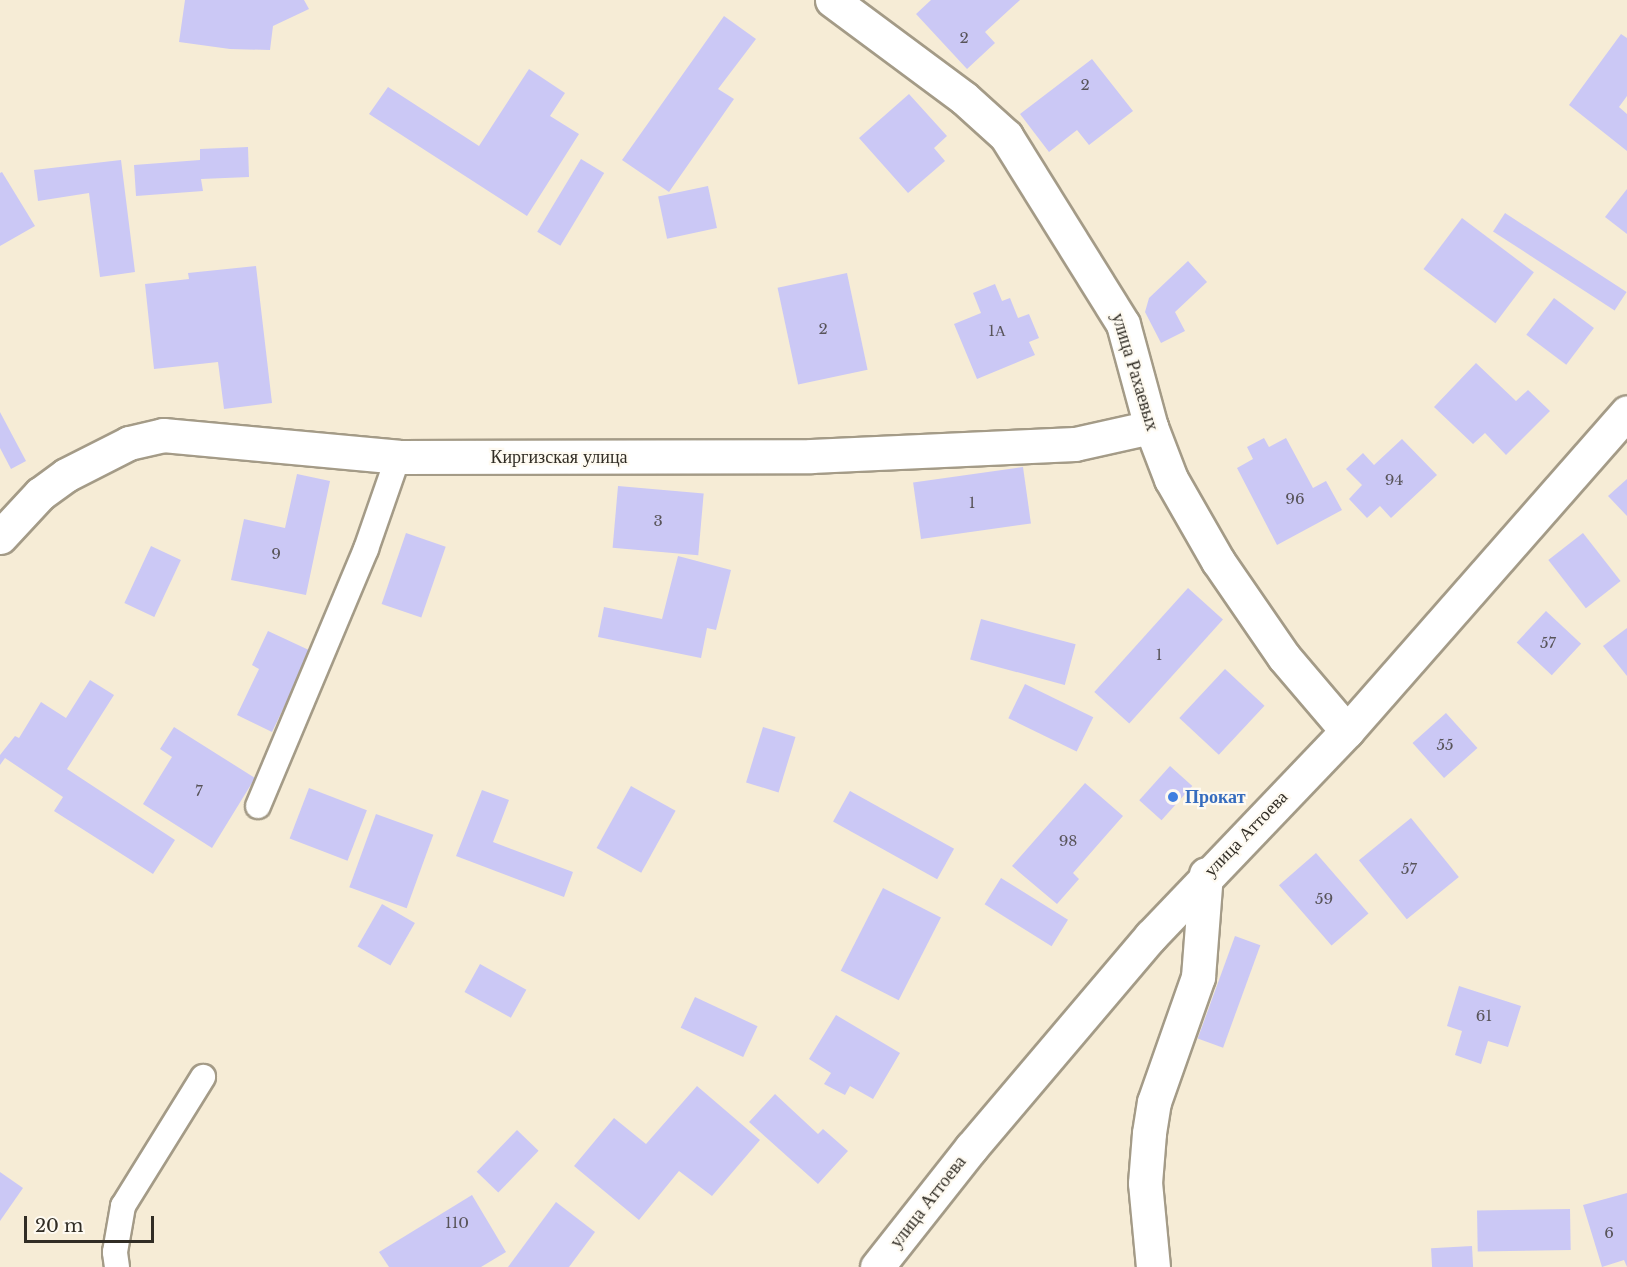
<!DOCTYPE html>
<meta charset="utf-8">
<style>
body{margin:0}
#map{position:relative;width:1627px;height:1267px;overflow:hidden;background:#f6ecd6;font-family:"Libre Baskerville",serif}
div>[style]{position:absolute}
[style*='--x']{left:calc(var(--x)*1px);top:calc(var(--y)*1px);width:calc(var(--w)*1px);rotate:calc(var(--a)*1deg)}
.building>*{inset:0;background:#cbc8f5;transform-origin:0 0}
.roads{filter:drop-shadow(2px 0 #a49b87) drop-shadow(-2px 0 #a49b87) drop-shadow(0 2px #a49b87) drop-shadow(0 -2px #a49b87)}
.lane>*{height:24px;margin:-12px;padding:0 12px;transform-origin:12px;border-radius:12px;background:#fff}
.street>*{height:33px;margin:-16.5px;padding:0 16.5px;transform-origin:16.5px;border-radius:16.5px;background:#fff}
.secondary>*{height:33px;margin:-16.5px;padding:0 16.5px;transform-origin:16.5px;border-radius:16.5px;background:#fff}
.dots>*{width:16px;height:16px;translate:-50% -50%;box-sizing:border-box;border:3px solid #fefaf1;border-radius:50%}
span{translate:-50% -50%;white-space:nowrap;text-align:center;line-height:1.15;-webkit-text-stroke:4.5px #fefaf1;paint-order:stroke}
.number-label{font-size:15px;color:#585459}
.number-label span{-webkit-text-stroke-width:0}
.street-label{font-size:18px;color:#312d25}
.shop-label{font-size:18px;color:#366cbe;font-weight:700}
.left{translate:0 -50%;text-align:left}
.scale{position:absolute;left:24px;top:1216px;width:130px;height:27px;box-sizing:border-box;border:3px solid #312d25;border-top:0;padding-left:8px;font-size:18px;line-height:21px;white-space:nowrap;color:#312d25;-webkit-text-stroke:4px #fefaf1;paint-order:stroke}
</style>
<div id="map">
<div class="building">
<div style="clip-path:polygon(185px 0,304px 0,309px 9px,273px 26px,270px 50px,230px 49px,179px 42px)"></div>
<div style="clip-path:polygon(931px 0,1020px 0,985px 32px,995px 43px,967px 69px,916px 14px)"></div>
<div style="clip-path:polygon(724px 16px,756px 39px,718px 89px,734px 99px,669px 192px,622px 160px)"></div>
<div style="clip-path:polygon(1621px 34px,1627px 38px,1627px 96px,1619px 107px,1627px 114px,1627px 151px,1569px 105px)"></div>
<div style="clip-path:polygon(1092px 59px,1133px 111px,1089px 145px,1077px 130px,1049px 152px,1020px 114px)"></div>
<div style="clip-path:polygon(529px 69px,565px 93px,550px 116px,579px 134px,527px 216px,369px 114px,388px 87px,479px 146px)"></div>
<div style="clip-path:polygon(909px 94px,947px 136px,934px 148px,945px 161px,908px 193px,859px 138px)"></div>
<div style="clip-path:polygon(248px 147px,249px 177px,201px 179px,203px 191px,136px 196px,134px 165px,200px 160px,200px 149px)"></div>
<div style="left:581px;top:159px;width:27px;height:85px;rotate:31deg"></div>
<div style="clip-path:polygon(121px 160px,135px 272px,100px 277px,89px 193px,38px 201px,34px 170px)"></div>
<div style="clip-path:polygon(2px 172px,35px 226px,0 246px,0 173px)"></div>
<div style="left:708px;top:186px;width:43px;height:51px;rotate:78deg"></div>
<div style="clip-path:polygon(1627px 189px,1627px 234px,1605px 217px)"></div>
<div style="left:1505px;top:213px;width:145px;height:22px;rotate:33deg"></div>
<div style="left:1462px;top:218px;width:90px;height:64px;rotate:37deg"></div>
<div style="clip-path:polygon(1188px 261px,1207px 282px,1175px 312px,1185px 331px,1161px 343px,1145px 312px,1149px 298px)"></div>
<div style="clip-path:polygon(256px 266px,272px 403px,224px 409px,218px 362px,154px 369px,145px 284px,189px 279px,188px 273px)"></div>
<div style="left:847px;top:273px;width:99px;height:71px;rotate:78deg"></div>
<div style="clip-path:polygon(995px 284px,1002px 301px,1010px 298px,1018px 318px,1029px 314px,1039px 338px,1029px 342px,1035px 355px,977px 379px,954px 324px,981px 313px,973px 293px)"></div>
<div style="left:1554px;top:298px;width:50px;height:46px;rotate:37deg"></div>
<div style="clip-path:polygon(1476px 363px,1516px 401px,1528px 390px,1550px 411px,1506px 455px,1485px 433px,1473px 444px,1434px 407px)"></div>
<div style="clip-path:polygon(0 412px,26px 461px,11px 469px,0 448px)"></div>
<div style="clip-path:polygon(1264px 438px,1269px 447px,1286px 438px,1313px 488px,1326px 481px,1342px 510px,1277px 545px,1237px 468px,1253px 459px,1247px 447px)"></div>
<div style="clip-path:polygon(1402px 439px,1437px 475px,1391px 518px,1380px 506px,1367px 518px,1349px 499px,1362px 485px,1346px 469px,1363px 453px,1374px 465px)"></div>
<div style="left:1023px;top:467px;width:57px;height:111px;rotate:82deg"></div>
<div style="clip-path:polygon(297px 474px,330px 481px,306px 595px,231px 580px,244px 519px,285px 528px)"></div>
<div style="clip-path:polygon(1627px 479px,1627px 516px,1608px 496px)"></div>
<div style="left:618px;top:486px;width:86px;height:62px;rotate:5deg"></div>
<div style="left:406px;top:533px;width:42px;height:75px;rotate:19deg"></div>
<div style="left:1583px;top:533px;width:61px;height:44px;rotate:52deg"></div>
<div style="left:151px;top:546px;width:33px;height:63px;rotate:25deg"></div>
<div style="clip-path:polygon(678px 556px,731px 570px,716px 630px,707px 628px,701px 658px,598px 637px,604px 607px,662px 619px)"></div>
<div style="left:1188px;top:588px;width:47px;height:140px;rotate:42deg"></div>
<div style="left:1546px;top:611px;width:48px;height:43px;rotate:43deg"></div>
<div style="left:981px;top:619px;width:98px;height:42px;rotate:15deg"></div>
<div style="clip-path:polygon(1627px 628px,1627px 676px,1603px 646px)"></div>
<div style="clip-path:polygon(268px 631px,311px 651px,272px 732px,237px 715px,259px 669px,252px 665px)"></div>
<div style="left:1225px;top:669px;width:54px;height:67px;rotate:43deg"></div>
<div style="clip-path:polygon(90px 680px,114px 695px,67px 769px,175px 840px,153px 874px,54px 811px,63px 797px,5px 758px,0 765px,0 755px,15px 736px,19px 738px,41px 702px,66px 718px)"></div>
<div style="left:1025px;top:684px;width:76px;height:38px;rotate:26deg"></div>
<div style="left:1446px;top:713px;width:47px;height:45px;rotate:48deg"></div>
<div style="clip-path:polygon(174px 727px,255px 778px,212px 848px,143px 804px,172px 757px,160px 749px)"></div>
<div style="left:763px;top:727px;width:34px;height:58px;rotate:17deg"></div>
<div style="left:1170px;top:766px;width:30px;height:46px;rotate:42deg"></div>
<div style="clip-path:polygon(1085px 783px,1123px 816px,1073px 873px,1079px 879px,1057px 904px,1012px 866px)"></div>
<div style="left:631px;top:786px;width:51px;height:71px;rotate:29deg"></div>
<div style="left:309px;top:788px;width:62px;height:54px;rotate:21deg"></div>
<div style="clip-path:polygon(482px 790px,509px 800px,493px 842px,573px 872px,564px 897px,456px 856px)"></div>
<div style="left:850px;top:791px;width:119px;height:35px;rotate:29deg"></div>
<div style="left:376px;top:814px;width:61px;height:78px;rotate:20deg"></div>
<div style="left:1411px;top:818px;width:76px;height:67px;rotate:51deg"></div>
<div style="left:1316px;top:853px;width:80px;height:49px;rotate:49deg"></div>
<div style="left:1001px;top:878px;width:79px;height:31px;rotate:32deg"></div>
<div style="left:883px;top:888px;width:65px;height:93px;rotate:27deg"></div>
<div style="left:382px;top:904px;width:38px;height:49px;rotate:30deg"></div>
<div style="left:1235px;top:936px;width:27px;height:109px;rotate:20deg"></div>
<div style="left:480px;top:964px;width:53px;height:32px;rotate:29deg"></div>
<div style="clip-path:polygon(1459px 986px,1521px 1006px,1508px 1047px,1488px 1041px,1481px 1064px,1455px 1055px,1462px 1031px,1447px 1026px)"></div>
<div style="left:695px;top:997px;width:69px;height:34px;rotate:25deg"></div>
<div style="clip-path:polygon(836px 1015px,900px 1053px,873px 1099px,850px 1086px,845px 1095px,824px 1084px,831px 1073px,809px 1059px)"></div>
<div style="clip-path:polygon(697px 1086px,760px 1140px,712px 1196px,679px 1171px,639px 1220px,574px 1166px,614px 1118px,646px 1144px)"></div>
<div style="clip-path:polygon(775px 1094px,818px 1134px,823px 1129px,848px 1151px,818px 1184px,749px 1122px)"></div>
<div style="left:517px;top:1130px;width:30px;height:58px;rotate:44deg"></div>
<div style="clip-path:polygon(0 1172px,23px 1188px,0 1221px)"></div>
<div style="clip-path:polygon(1627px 1193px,1627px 1267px,1624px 1260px,1602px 1267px,1583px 1205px)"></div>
<div style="clip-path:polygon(472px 1195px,506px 1252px,481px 1267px,389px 1267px,379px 1252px)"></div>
<div style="clip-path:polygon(556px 1202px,595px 1232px,569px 1267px,508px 1267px)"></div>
<div style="left:1570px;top:1209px;width:41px;height:93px;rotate:89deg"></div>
<div style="left:1472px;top:1246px;width:21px;height:41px;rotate:87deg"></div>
</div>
<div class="roads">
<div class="lane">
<div style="--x:258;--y:806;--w:279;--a:-67.2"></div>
<div style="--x:366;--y:549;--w:97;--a:-70.8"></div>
<div style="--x:117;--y:1267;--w:15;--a:-98"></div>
<div style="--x:115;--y:1252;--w:47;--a:-80.1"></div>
<div style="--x:123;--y:1206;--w:152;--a:-58.2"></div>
</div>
<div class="street">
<div style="--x:832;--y:0;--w:164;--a:36.6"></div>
<div style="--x:964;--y:98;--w:57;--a:42.1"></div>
<div style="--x:1006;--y:136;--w:221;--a:58.1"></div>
<div style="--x:1123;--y:324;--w:107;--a:74.8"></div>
<div style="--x:1151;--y:427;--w:56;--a:69"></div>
<div style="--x:1171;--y:479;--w:95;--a:60.2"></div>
<div style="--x:1218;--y:561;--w:116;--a:55.5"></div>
<div style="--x:1284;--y:657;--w:97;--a:49.6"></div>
<div style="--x:0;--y:537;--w:59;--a:-47.1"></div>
<div style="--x:40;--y:494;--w:32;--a:-36"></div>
<div style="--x:66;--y:475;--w:71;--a:-26.9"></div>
<div style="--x:129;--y:443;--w:35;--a:-13"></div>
<div style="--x:163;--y:435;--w:236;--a:5.3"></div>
<div style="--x:398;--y:457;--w:413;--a:-0.1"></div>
<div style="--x:811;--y:456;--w:264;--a:-2.6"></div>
<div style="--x:1075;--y:444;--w:78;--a:-12.6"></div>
<div style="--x:1153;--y:1267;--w:84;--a:-95.4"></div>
<div style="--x:1145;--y:1183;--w:50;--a:-85.4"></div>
<div style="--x:1149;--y:1133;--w:31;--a:-81"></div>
<div style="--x:1154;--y:1102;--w:133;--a:-70.6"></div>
<div style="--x:1198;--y:977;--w:103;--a:-85.6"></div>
</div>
<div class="secondary">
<div style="--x:877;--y:1267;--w:152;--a:-51.7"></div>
<div style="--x:971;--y:1148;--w:278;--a:-49.7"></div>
<div style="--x:1151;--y:936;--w:284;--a:-46.3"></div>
<div style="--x:1347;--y:731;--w:424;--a:-48.7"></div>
</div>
</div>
<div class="dots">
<div style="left:1173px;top:797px;background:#3f7fe0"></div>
</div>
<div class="number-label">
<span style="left:964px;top:38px">2</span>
<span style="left:1085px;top:85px">2</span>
<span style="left:823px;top:329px">2</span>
<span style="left:997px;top:331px">1А</span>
<span style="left:1394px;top:480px">94</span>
<span style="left:1295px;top:499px">96</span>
<span style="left:972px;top:503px">1</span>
<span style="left:658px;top:521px">3</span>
<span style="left:276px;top:554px">9</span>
<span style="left:1548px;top:643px">57</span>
<span style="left:1159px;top:655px">1</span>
<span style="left:1445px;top:745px">55</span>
<span style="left:199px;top:791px">7</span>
<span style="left:1068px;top:841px">98</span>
<span style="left:1409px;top:869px">57</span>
<span style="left:1324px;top:899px">59</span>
<span style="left:1484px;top:1016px">61</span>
<span style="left:457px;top:1223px">110</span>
<span style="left:1609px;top:1233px">6</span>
</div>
<div class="street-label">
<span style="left:1135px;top:372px;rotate:73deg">улица Рахаевых</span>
<span style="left:559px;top:457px">Киргизская улица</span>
<span style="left:1246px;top:834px;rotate:-46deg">улица Аттоева</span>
<span style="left:928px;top:1202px;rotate:-52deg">улица Аттоева</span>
</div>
<div class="shop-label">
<span class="left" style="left:1185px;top:797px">Прокат</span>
</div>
<div class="scale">20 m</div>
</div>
